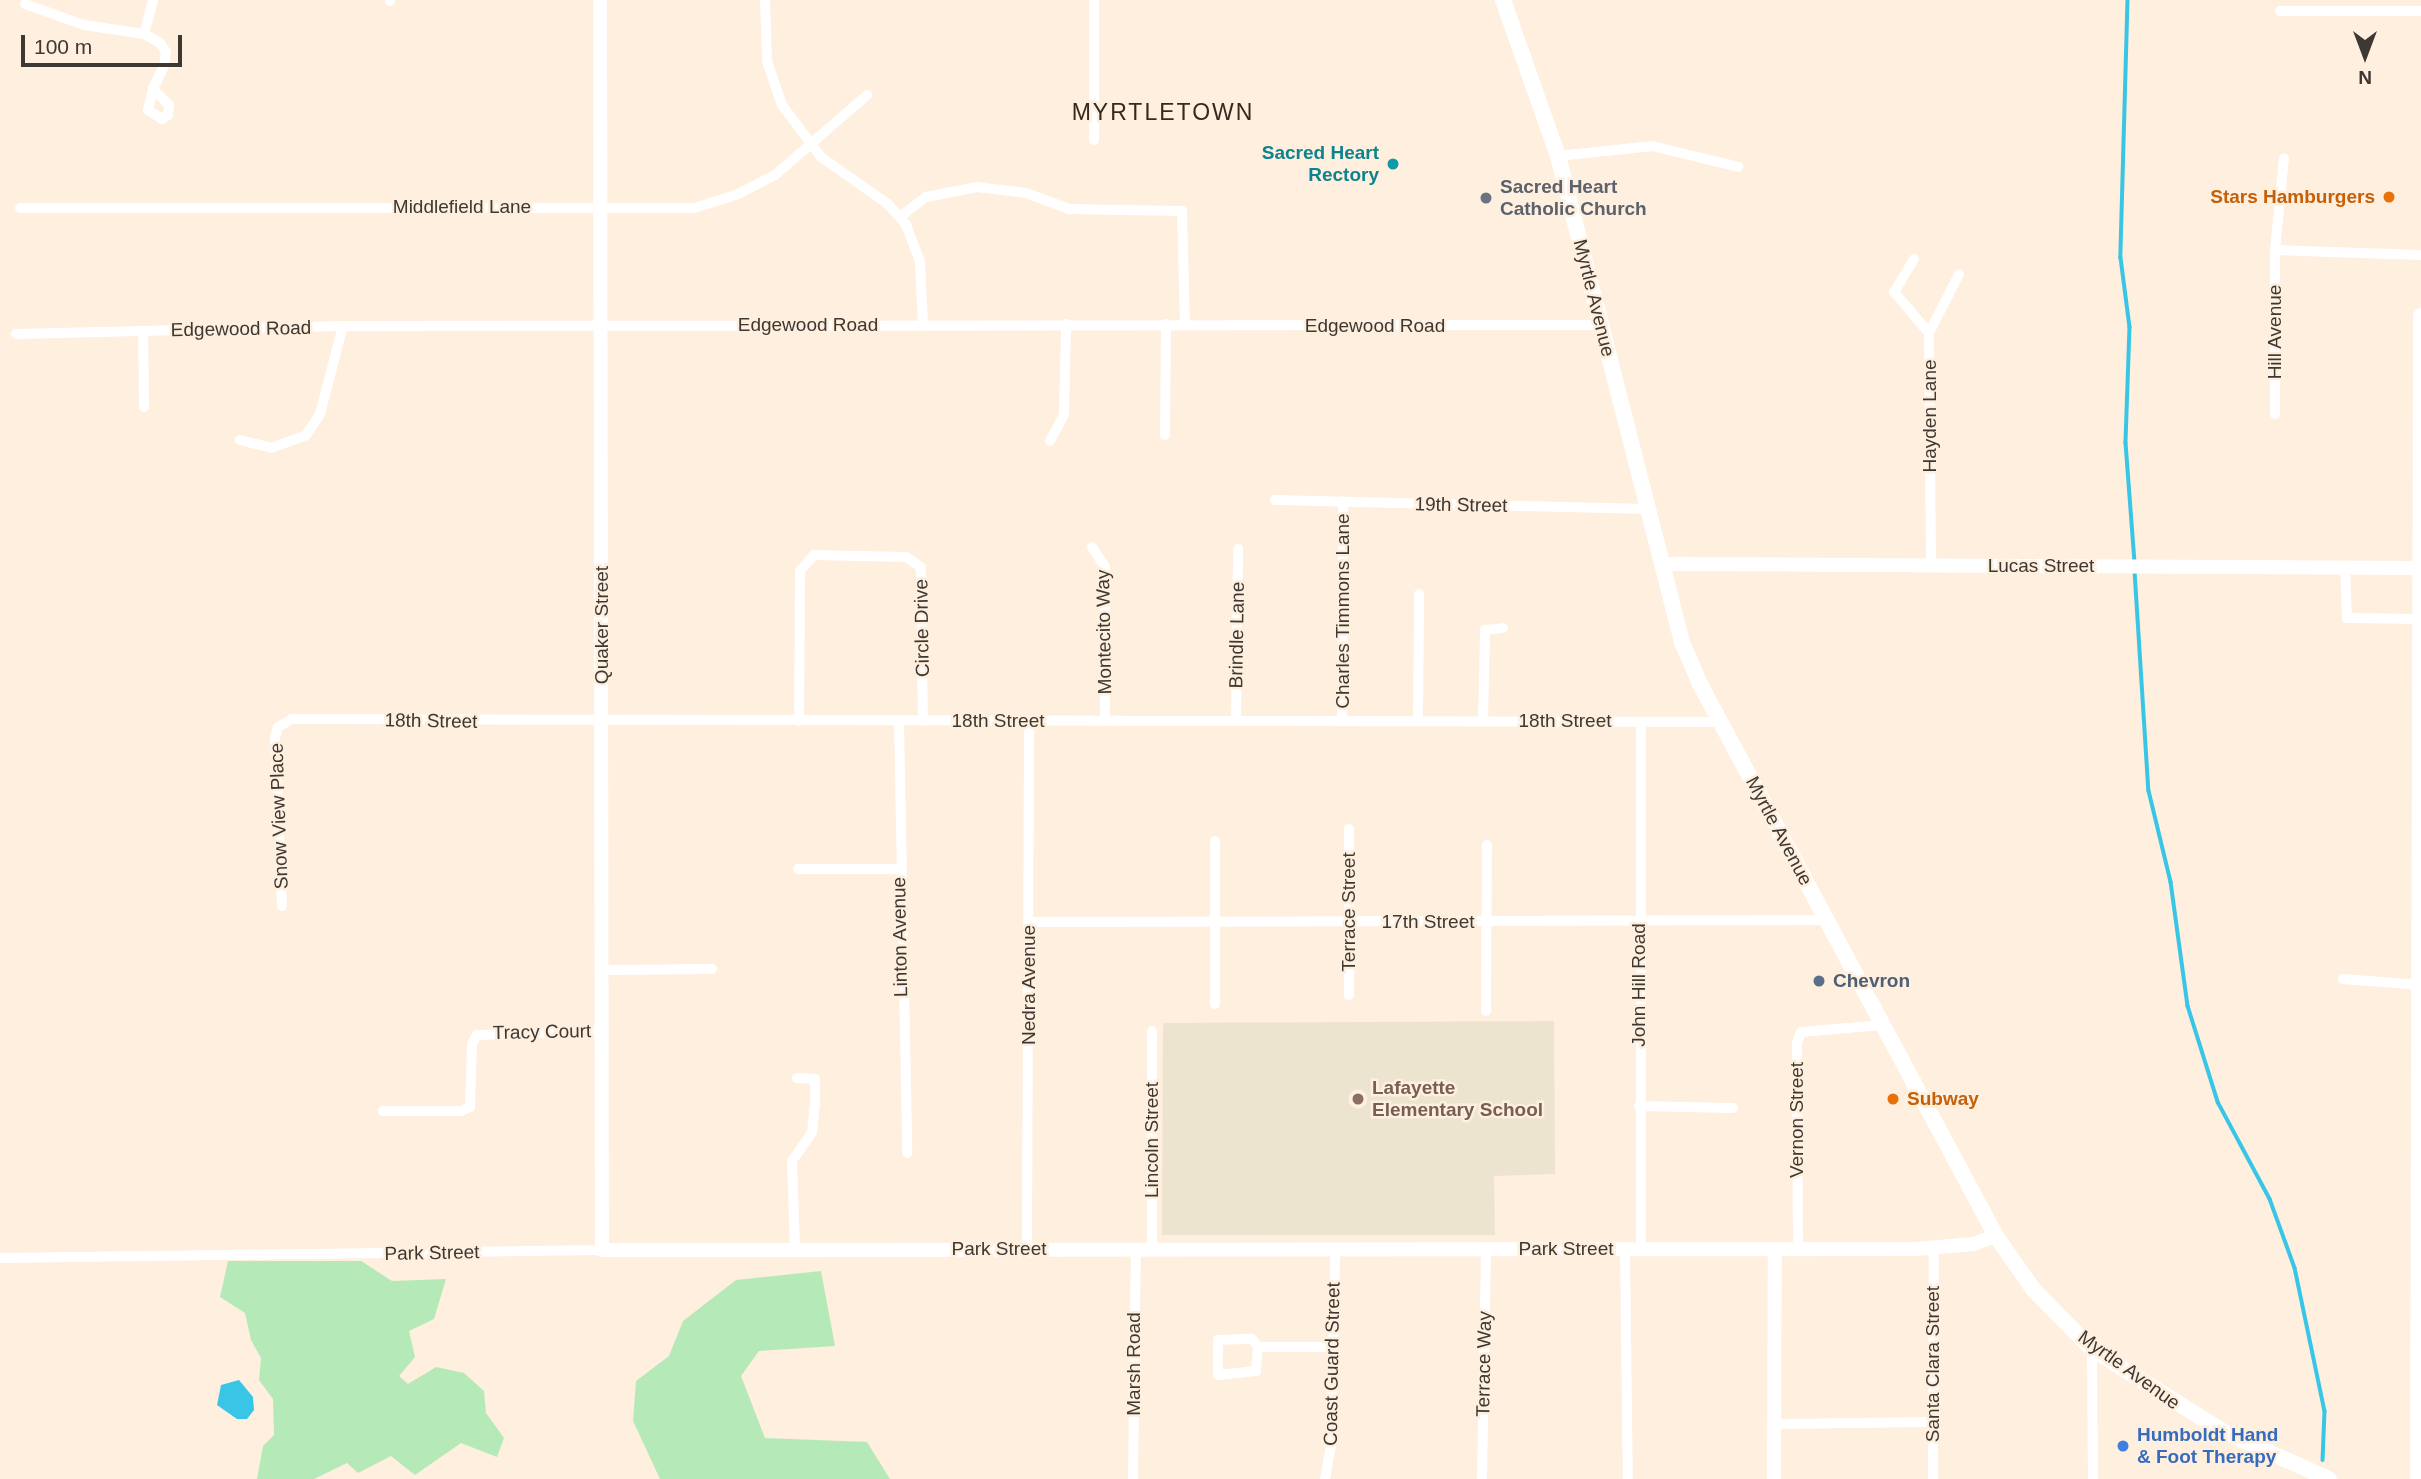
<!DOCTYPE html>
<style>
body{margin:0}
#map{position:relative;width:2421px;height:1479px;overflow:hidden;background:#feefde;font-family:Helvetica,sans-serif}
div>[style]{position:absolute}
[style*='--x']{left:calc(var(--x)*1px);top:calc(var(--y)*1px);width:calc(var(--w)*1px);rotate:calc(var(--a)*1deg)}
.education>*{inset:0;background:#ece4ce}
.green>*{inset:0;background:#b5eab8}
.water>*{inset:0;background:#39c6e6}
.stream>*{height:3.5px;margin:-1.75px;padding:0 1.75px;transform-origin:1.75px;border-radius:1.75px;background:#39c6e6}
.minor>*{height:10px;margin:-5px;padding:0 5px;transform-origin:5px;border-radius:5px;background:#fff}
.tertiary>*{height:14px;margin:-7px;padding:0 7px;transform-origin:7px;border-radius:7px;background:#fff}
.secondary>*{height:16px;margin:-8px;padding:0 8px;transform-origin:8px;border-radius:8px;background:#fff}
.dots>*{width:19px;height:19px;translate:-50% -50%;box-sizing:border-box;border:4px solid #feefde;border-radius:50%}
span{translate:-50% -50%;white-space:nowrap;text-align:center;line-height:1.15;-webkit-text-stroke:5px #feefde;paint-order:stroke}
.culture-label{font-size:19px;color:#0d838f;font-weight:700}
.right{translate:-100% -50%;text-align:right}
.worship-label{font-size:19px;color:#5b616d;font-weight:700}
.left{translate:0 -50%;text-align:left}
.food-label{font-size:19px;color:#c56008;font-weight:700}
.street-label{font-size:19px;color:#3e3832}
.service-label{font-size:19px;color:#4e5e75;font-weight:700}
.education-label{font-size:19px;color:#785e54;font-weight:700}
.shop-label{font-size:19px;color:#366cbe;font-weight:700}
.quarter-label{font-size:23px;color:#352a1d;letter-spacing:2px}
.north{position:absolute;left:2330px;top:21px;width:70px;height:70px;-webkit-text-stroke:5px #feefde;paint-order:stroke;rotate:180deg;font-size:19px;font-weight:700;line-height:28px;text-align:center;color:#3e3832}
.north::after{content:'';display:block;margin:auto;width:24px;height:32px;background:#3e3832;clip-path:polygon(50% 0,100% 100%,50% 72%,0 100%)}
.scale{position:absolute;left:21px;top:35px;width:161px;height:32px;box-sizing:border-box;border:4px solid #3e3832;border-top:0;padding-left:9px;font-size:21px;line-height:24px;white-space:nowrap;color:#3e3832;-webkit-text-stroke:5px #feefde;paint-order:stroke}
</style>
<div id="map">
<div class="education">
<div style="clip-path:polygon(1554px 1021px,1555px 1174px,1494px 1176px,1495px 1235px,1162px 1235px,1163px 1023px)"></div>
</div>
<div class="green">
<div style="clip-path:polygon(228px 1261px,361px 1261px,392px 1281px,446px 1279px,434px 1319px,409px 1331px,415px 1357px,399px 1376px,408px 1384px,436px 1367px,464px 1373px,484px 1391px,486px 1413px,504px 1438px,497px 1457px,461px 1443px,415px 1475px,391px 1456px,358px 1473px,347px 1463px,314px 1479px,257px 1479px,263px 1446px,274px 1435px,273px 1399px,259px 1380px,261px 1358px,251px 1340px,245px 1313px,220px 1297px)"></div>
<div style="clip-path:polygon(821px 1271px,835px 1346px,759px 1351px,741px 1376px,765px 1438px,867px 1442px,890px 1479px,660px 1479px,633px 1421px,636px 1381px,669px 1356px,683px 1321px,736px 1280px)"></div>
</div>
<div class="water">
<div style="clip-path:polygon(239px 1380px,253px 1397px,254px 1410px,247px 1419px,237px 1419px,217px 1405px,221px 1385px)"></div>
</div>
<div class="stream">
<div style="--x:2128;--y:0;--w:258;--a:91.6"></div>
<div style="--x:2121;--y:258;--w:70;--a:82.6"></div>
<div style="--x:2130;--y:327;--w:116;--a:92"></div>
<div style="--x:2126;--y:443;--w:121;--a:85.7"></div>
<div style="--x:2135;--y:571;--w:220;--a:86.4"></div>
<div style="--x:2149;--y:791;--w:94;--a:76.4"></div>
<div style="--x:2171;--y:882;--w:125;--a:82.2"></div>
<div style="--x:2188;--y:1006;--w:101;--a:72.6"></div>
<div style="--x:2218;--y:1102;--w:110;--a:61.8"></div>
<div style="--x:2270;--y:1199;--w:73;--a:70.1"></div>
<div style="--x:2295;--y:1268;--w:146;--a:78.2"></div>
<div style="--x:2325;--y:1411;--w:49;--a:92.3"></div>
</div>
<div class="minor">
<div style="--x:765;--y:0;--w:61;--a:88.1"></div>
<div style="--x:767;--y:61;--w:46;--a:71.2"></div>
<div style="--x:782;--y:105;--w:65;--a:53.1"></div>
<div style="--x:821;--y:157;--w:82;--a:35"></div>
<div style="--x:888;--y:204;--w:28;--a:49"></div>
<div style="--x:906;--y:225;--w:40;--a:69"></div>
<div style="--x:920;--y:262;--w:63;--a:87.3"></div>
<div style="--x:390;--y:1;--w:1;--a:-90"></div>
<div style="--x:25;--y:4;--w:63;--a:19.6"></div>
<div style="--x:84;--y:25;--w:61;--a:8.5"></div>
<div style="--x:144;--y:34;--w:18;--a:29"></div>
<div style="--x:160;--y:43;--w:11;--a:56"></div>
<div style="--x:166;--y:52;--w:14;--a:98"></div>
<div style="--x:164;--y:66;--w:25;--a:116"></div>
<div style="--x:2280;--y:11;--w:141;--a:0"></div>
<div style="--x:144;--y:34;--w:35;--a:-75"></div>
<div style="--x:153;--y:89;--w:23;--a:45"></div>
<div style="--x:169;--y:105;--w:10;--a:96"></div>
<div style="--x:168;--y:115;--w:7;--a:146"></div>
<div style="--x:162;--y:119;--w:17;--a:-147"></div>
<div style="--x:148;--y:110;--w:22;--a:-77"></div>
<div style="--x:1094;--y:140;--w:140;--a:-90"></div>
<div style="--x:1558;--y:156;--w:95;--a:-6.1"></div>
<div style="--x:1652;--y:146;--w:89;--a:13.6"></div>
<div style="--x:20;--y:208;--w:674;--a:0"></div>
<div style="--x:694;--y:208;--w:44;--a:-17.2"></div>
<div style="--x:736;--y:195;--w:44;--a:-27.1"></div>
<div style="--x:775;--y:175;--w:122;--a:-41"></div>
<div style="--x:900;--y:217;--w:33;--a:-38"></div>
<div style="--x:926;--y:197;--w:52;--a:-11.1"></div>
<div style="--x:977;--y:187;--w:49;--a:7"></div>
<div style="--x:1026;--y:193;--w:46;--a:20.4"></div>
<div style="--x:1069;--y:209;--w:113;--a:1"></div>
<div style="--x:1182;--y:211;--w:114;--a:88.5"></div>
<div style="--x:2275;--y:250;--w:146;--a:2"></div>
<div style="--x:1914;--y:259;--w:39;--a:121"></div>
<div style="--x:1894;--y:292;--w:54;--a:49.5"></div>
<div style="--x:143;--y:331;--w:76;--a:89.2"></div>
<div style="--x:16;--y:334;--w:327;--a:-1.4"></div>
<div style="--x:343;--y:326;--w:1258;--a:-0.05"></div>
<div style="--x:2275;--y:414;--w:164;--a:-90"></div>
<div style="--x:2275;--y:250;--w:92;--a:-84.4"></div>
<div style="--x:1165;--y:435;--w:111;--a:-89.5"></div>
<div style="--x:240;--y:440;--w:32;--a:14"></div>
<div style="--x:271;--y:448;--w:37;--a:-20"></div>
<div style="--x:306;--y:435;--w:25;--a:-56"></div>
<div style="--x:320;--y:414;--w:91;--a:-75.4"></div>
<div style="--x:1050;--y:441;--w:30;--a:-62"></div>
<div style="--x:1064;--y:415;--w:91;--a:-88.7"></div>
<div style="--x:1275;--y:500;--w:373;--a:1.4"></div>
<div style="--x:1092;--y:547;--w:24;--a:57"></div>
<div style="--x:1105;--y:567;--w:154;--a:90"></div>
<div style="--x:1931;--y:566;--w:233;--a:-90.5"></div>
<div style="--x:1929;--y:333;--w:66;--a:-63"></div>
<div style="--x:2345;--y:566;--w:52;--a:87.8"></div>
<div style="--x:2347;--y:618;--w:73;--a:0.8"></div>
<div style="--x:799;--y:721;--w:150;--a:-89.6"></div>
<div style="--x:800;--y:571;--w:21;--a:-49"></div>
<div style="--x:814;--y:555;--w:92;--a:1.2"></div>
<div style="--x:906;--y:557;--w:18;--a:34"></div>
<div style="--x:921;--y:567;--w:154;--a:89.3"></div>
<div style="--x:899;--y:721;--w:432;--a:88.9"></div>
<div style="--x:1236;--y:721;--w:172;--a:-89.3"></div>
<div style="--x:1342;--y:721;--w:220;--a:-89.7"></div>
<div style="--x:1418;--y:721;--w:127;--a:-89.5"></div>
<div style="--x:1483;--y:721;--w:91;--a:-88.7"></div>
<div style="--x:1485;--y:630;--w:18;--a:-6"></div>
<div style="--x:1349;--y:829;--w:166;--a:90"></div>
<div style="--x:1215;--y:841;--w:163;--a:90"></div>
<div style="--x:798;--y:869;--w:101;--a:0"></div>
<div style="--x:282;--y:906;--w:169;--a:-92.4"></div>
<div style="--x:275;--y:737;--w:10;--a:-73"></div>
<div style="--x:278;--y:727;--w:16;--a:-30"></div>
<div style="--x:292;--y:719;--w:1428;--a:0.12"></div>
<div style="--x:1029;--y:922;--w:797;--a:-0.14"></div>
<div style="--x:602;--y:970;--w:110;--a:-0.5"></div>
<div style="--x:2343;--y:979;--w:78;--a:4.4"></div>
<div style="--x:1486;--y:1011;--w:166;--a:-89.7"></div>
<div style="--x:1639;--y:1106;--w:94;--a:1.2"></div>
<div style="--x:383;--y:1111;--w:78;--a:0"></div>
<div style="--x:461;--y:1111;--w:10;--a:-24"></div>
<div style="--x:470;--y:1107;--w:63;--a:-88.2"></div>
<div style="--x:472;--y:1044;--w:10;--a:-61"></div>
<div style="--x:477;--y:1035;--w:125;--a:-1.8"></div>
<div style="--x:1027;--y:1249;--w:527;--a:-89.78"></div>
<div style="--x:1152;--y:1249;--w:218;--a:-90"></div>
<div style="--x:1625;--y:1249;--w:230;--a:89.3"></div>
<div style="--x:1641;--y:1249;--w:527;--a:-90"></div>
<div style="--x:1798;--y:1249;--w:206;--a:-90.3"></div>
<div style="--x:1797;--y:1043;--w:12;--a:-70"></div>
<div style="--x:1801;--y:1032;--w:82;--a:-4.9"></div>
<div style="--x:795;--y:1250;--w:89;--a:-91.9"></div>
<div style="--x:792;--y:1161;--w:35;--a:-55"></div>
<div style="--x:812;--y:1132;--w:31;--a:-84"></div>
<div style="--x:815;--y:1101;--w:22;--a:-90"></div>
<div style="--x:815;--y:1079;--w:18;--a:-177"></div>
<div style="--x:0;--y:1258;--w:602;--a:-0.76"></div>
<div style="--x:1252;--y:1339;--w:10;--a:53"></div>
<div style="--x:1258;--y:1347;--w:24;--a:95"></div>
<div style="--x:1256;--y:1371;--w:38;--a:174"></div>
<div style="--x:1218;--y:1375;--w:35;--a:-90"></div>
<div style="--x:1218;--y:1340;--w:34;--a:-2"></div>
<div style="--x:1258;--y:1347;--w:75;--a:0"></div>
<div style="--x:2092;--y:1349;--w:130;--a:89.6"></div>
<div style="--x:1774;--y:1424;--w:159;--a:-0.7"></div>
<div style="--x:1133;--y:1479;--w:230;--a:-89.3"></div>
<div style="--x:1325;--y:1479;--w:34;--a:-80"></div>
<div style="--x:1331;--y:1446;--w:197;--a:-88.8"></div>
<div style="--x:1482;--y:1479;--w:230;--a:-89"></div>
<div style="--x:1933;--y:1479;--w:231;--a:-89.8"></div>
</div>
<div class="tertiary">
<div style="--x:600;--y:0;--w:1250;--a:89.91"></div>
<div style="--x:602;--y:1250;--w:1314;--a:-0.04"></div>
<div style="--x:1916;--y:1249;--w:57;--a:-5"></div>
<div style="--x:1973;--y:1244;--w:24;--a:-19"></div>
<div style="--x:1662;--y:564;--w:759;--a:0.3"></div>
<div style="--x:1774;--y:1479;--w:230;--a:-89.8"></div>
</div>
<div class="secondary">
<div style="--x:1503;--y:0;--w:165;--a:70.6"></div>
<div style="--x:1558;--y:156;--w:502;--a:75.69"></div>
<div style="--x:1682;--y:642;--w:46;--a:66.8"></div>
<div style="--x:1700;--y:684;--w:626;--a:61.8"></div>
<div style="--x:1996;--y:1236;--w:65;--a:55.1"></div>
<div style="--x:2033;--y:1289;--w:84;--a:45.5"></div>
<div style="--x:2092;--y:1349;--w:154;--a:32.2"></div>
<div style="--x:2222;--y:1431;--w:117;--a:24.2"></div>
<div style="--x:2418;--y:1479;--w:1163;--a:-89.85"></div>
</div>
<div class="dots">
<div style="left:1393px;top:164px;background:#0f9aa8"></div>
<div style="left:2389px;top:197px;background:#e8710a"></div>
<div style="left:1486px;top:198px;background:#6b7280"></div>
<div style="left:1819px;top:981px;background:#5c6f8a"></div>
<div style="left:1358px;top:1099px;background:#8d6e63"></div>
<div style="left:1893px;top:1099px;background:#e8710a"></div>
<div style="left:2123px;top:1446px;background:#3f7fe0"></div>
</div>
<div class="culture-label">
<span class="right" style="left:1379px;top:164px">Sacred Heart<br>Rectory</span>
</div>
<div class="worship-label">
<span class="left" style="left:1500px;top:198px">Sacred Heart<br>Catholic Church</span>
</div>
<div class="food-label">
<span class="right" style="left:2375px;top:197px">Stars Hamburgers</span>
<span class="left" style="left:1907px;top:1099px">Subway</span>
</div>
<div class="street-label">
<span style="left:462px;top:207px">Middlefield Lane</span>
<span style="left:1594px;top:298px;rotate:76deg">Myrtle Avenue</span>
<span style="left:808px;top:325px">Edgewood Road</span>
<span style="left:1375px;top:326px">Edgewood Road</span>
<span style="left:241px;top:329px;rotate:-1deg">Edgewood Road</span>
<span style="left:2275px;top:332px;rotate:-90deg">Hill Avenue</span>
<span style="left:1930px;top:416px;rotate:-90deg">Hayden Lane</span>
<span style="left:1461px;top:505px;rotate:1deg">19th Street</span>
<span style="left:2041px;top:566px">Lucas Street</span>
<span style="left:1343px;top:611px;rotate:-90deg">Charles Timmons Lane</span>
<span style="left:602px;top:625px;rotate:-90deg">Quaker Street</span>
<span style="left:922px;top:628px;rotate:-91deg">Circle Drive</span>
<span style="left:1104px;top:632px;rotate:-91deg">Montecito Way</span>
<span style="left:1237px;top:635px;rotate:-89deg">Brindle Lane</span>
<span style="left:431px;top:721px;rotate:1deg">18th Street</span>
<span style="left:998px;top:721px">18th Street</span>
<span style="left:1565px;top:721px">18th Street</span>
<span style="left:279px;top:816px;rotate:-92deg">Snow View Place</span>
<span style="left:1779px;top:831px;rotate:62deg">Myrtle Avenue</span>
<span style="left:1349px;top:912px;rotate:-90deg">Terrace Street</span>
<span style="left:1428px;top:922px">17th Street</span>
<span style="left:900px;top:937px;rotate:-91deg">Linton Avenue</span>
<span style="left:1029px;top:985px;rotate:-90deg">Nedra Avenue</span>
<span style="left:1639px;top:985px;rotate:-90deg">John Hill Road</span>
<span style="left:542px;top:1032px;rotate:-1deg">Tracy Court</span>
<span style="left:1797px;top:1120px;rotate:-90deg">Vernon Street</span>
<span style="left:1152px;top:1140px;rotate:-90deg">Lincoln Street</span>
<span style="left:999px;top:1249px">Park Street</span>
<span style="left:1566px;top:1249px">Park Street</span>
<span style="left:432px;top:1253px;rotate:-1deg">Park Street</span>
<span style="left:1134px;top:1364px;rotate:-90deg">Marsh Road</span>
<span style="left:1332px;top:1364px;rotate:-89deg">Coast Guard Street</span>
<span style="left:1484px;top:1364px;rotate:-89deg">Terrace Way</span>
<span style="left:1933px;top:1364px;rotate:-90deg">Santa Clara Street</span>
<span style="left:2129px;top:1370px;rotate:36deg">Myrtle Avenue</span>
</div>
<div class="service-label">
<span class="left" style="left:1833px;top:981px">Chevron</span>
</div>
<div class="education-label">
<span class="left" style="left:1372px;top:1099px">Lafayette<br>Elementary School</span>
</div>
<div class="shop-label">
<span class="left" style="left:2137px;top:1446px">Humboldt Hand<br>&amp; Foot Therapy</span>
</div>
<div class="quarter-label">
<span style="left:1163px;top:112px">MYRTLETOWN</span>
</div>
<div class="north">N</div>
<div class="scale">100 m</div>
</div>
